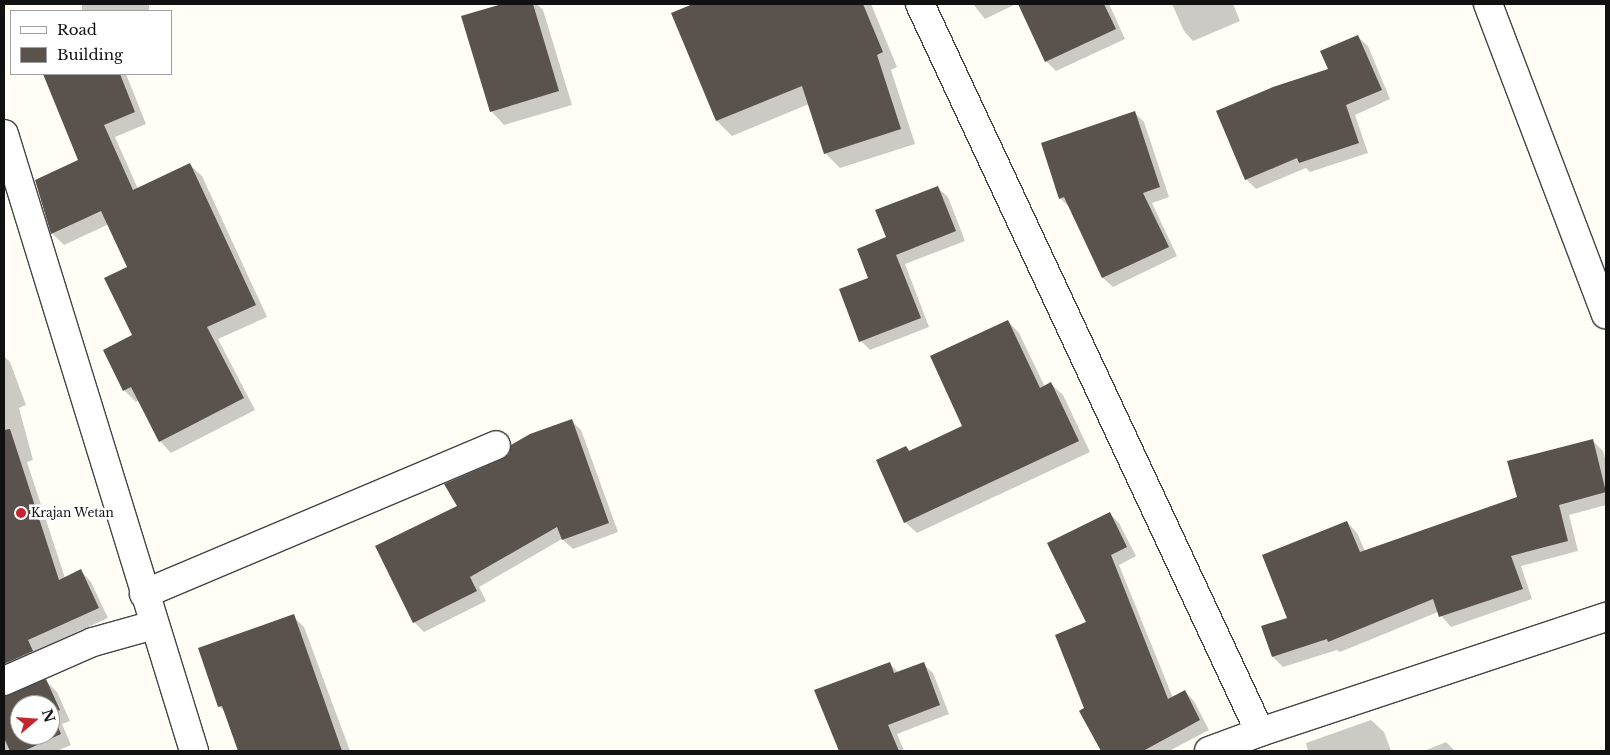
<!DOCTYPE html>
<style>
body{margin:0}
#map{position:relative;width:1610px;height:755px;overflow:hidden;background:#fffdf5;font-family:"Libre Baskerville",serif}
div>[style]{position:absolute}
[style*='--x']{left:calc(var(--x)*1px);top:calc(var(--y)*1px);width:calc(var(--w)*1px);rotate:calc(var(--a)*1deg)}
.shadow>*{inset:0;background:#0003;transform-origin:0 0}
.building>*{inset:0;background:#5a524d}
.roads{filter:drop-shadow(1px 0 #444) drop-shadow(-1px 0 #444) drop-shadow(0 1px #444) drop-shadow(0 -1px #444)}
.minor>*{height:28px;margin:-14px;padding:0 14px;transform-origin:14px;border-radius:14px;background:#fff}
.dots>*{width:14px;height:14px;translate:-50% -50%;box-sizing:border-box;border:2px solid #fff;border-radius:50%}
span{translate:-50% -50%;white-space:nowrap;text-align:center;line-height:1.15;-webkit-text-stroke:5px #fff;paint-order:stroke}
.poi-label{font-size:12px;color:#111}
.left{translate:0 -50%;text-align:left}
.frame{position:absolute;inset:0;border:5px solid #111;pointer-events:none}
.legend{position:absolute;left:10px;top:10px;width:162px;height:65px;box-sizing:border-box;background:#fff;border:1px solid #a0a0a0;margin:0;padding:6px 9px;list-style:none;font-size:15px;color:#111}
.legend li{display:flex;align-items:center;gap:10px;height:25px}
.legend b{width:25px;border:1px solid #a0a0a0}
.north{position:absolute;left:10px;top:695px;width:50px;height:50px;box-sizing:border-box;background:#fff;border:1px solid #a0a0a0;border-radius:50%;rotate:72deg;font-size:14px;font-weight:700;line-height:20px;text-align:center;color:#111}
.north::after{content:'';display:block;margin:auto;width:18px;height:22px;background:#c4262e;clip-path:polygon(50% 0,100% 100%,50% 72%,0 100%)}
</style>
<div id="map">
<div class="shadow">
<div style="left:82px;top:4px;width:67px;height:7px"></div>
<div style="clip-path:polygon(507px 4px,537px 4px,543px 10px,572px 105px,504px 125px,491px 111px,463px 17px)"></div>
<div style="clip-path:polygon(696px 4px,871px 4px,897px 67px,891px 70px,915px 144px,840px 168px,825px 153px,809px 104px,732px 136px,717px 121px,673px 14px)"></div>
<div style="clip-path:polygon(973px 4px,1016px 4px,985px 19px)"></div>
<div style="clip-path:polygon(1019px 4px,1109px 4px,1125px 39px,1056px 71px,1047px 62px)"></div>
<div style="clip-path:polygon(1172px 4px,1233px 4px,1240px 21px,1193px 41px,1184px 31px)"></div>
<div style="clip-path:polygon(1358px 37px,1368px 46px,1390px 99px,1355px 115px,1368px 153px,1310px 172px,1306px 168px,1256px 189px,1246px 179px,1329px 70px)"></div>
<div style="clip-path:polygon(65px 74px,126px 74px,146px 124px,115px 137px,138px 189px,190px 165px,202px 176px,267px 317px,218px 339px,255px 410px,171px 453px,160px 441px,139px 400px,136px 402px,124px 390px,134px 336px,129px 267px,109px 224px,64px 245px,52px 233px,80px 160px,48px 81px)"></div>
<div style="clip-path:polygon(1135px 113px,1144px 122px,1169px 197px,1152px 203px,1177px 256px,1113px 287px,1103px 278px,1070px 208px,1060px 198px)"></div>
<div style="clip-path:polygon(938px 188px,948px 197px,965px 241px,905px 264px,929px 327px,870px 350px,861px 341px,870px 279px,887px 238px)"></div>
<div style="clip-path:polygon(1008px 321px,1019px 333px,1045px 387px,1051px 384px,1063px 395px,1090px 452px,917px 533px,905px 522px,906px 447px,911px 452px,963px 426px)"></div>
<div style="clip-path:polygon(4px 356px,10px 362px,26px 405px,19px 408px,33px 460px,27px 462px,65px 578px,81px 571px,91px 582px,108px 618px,38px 650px,43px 662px,4px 681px)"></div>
<div style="clip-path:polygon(571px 420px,581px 430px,618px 532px,573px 549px,562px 539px,479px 587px,486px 601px,424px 632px,414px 622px,459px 507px,503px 460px)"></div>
<div style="clip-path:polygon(1593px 441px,1603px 451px,1606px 462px,1606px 505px,1569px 515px,1578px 551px,1521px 566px,1532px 599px,1451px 627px,1438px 612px,1340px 652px,1337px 650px,1283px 667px,1273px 657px,1289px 618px,1347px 522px,1357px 533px,1365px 551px,1518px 498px)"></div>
<div style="clip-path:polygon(1109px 513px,1119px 523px,1136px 556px,1119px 565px,1173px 698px,1185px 692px,1194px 701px,1209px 730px,1169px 751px,1102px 751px,1081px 712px,1086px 709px,1087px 623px)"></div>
<div style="clip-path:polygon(293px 616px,304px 627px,350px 751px,239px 751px,225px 712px,219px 706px)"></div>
<div style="clip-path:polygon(890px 664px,899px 673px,923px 664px,933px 673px,949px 714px,897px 734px,904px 751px,841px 751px,815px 691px)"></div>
<div style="clip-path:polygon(evenodd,46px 681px,57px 692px,70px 721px,62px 724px,71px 745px,57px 751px,4px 751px,4px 697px,46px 681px,20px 705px,50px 705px,50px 735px,20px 735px,20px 705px)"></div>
<div style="clip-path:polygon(1371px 720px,1384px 732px,1391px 751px,1308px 751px,1306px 743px)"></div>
<div style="clip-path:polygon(1446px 742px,1455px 751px,1424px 751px)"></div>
</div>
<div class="building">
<div style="clip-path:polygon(502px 4px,533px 4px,559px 91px,490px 112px,461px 16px)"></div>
<div style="clip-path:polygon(693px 4px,863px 4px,883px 52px,877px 55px,901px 129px,824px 154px,802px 86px,716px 121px,671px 13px)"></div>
<div style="clip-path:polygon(1018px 4px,1104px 4px,1116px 29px,1045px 62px)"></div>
<div style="clip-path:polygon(1358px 35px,1382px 90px,1346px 105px,1359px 143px,1299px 163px,1297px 158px,1245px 180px,1216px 111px,1273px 87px,1328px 69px,1320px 51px)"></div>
<div style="clip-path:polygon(43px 74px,120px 74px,135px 112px,104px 125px,133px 190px,190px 163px,256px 305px,207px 327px,244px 398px,159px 442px,131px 387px,123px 391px,103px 350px,132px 335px,104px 278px,127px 267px,101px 211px,51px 234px,35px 180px,78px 160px)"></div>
<div style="clip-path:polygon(1135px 111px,1160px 187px,1143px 193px,1169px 247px,1102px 278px,1064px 197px,1059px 199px,1041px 143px)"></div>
<div style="clip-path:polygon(938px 186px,956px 231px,896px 255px,921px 318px,859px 342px,839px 289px,868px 278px,857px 249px,886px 237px,875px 210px)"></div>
<div style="clip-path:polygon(1008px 320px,1040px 388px,1051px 382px,1079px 441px,904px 523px,876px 460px,906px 446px,909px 451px,962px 426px,930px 356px)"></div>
<div style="clip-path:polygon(572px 419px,609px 523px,562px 540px,557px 527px,470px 577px,477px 591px,413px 623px,375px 546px,457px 506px,444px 484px,502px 459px,509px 454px,511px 445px,530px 434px)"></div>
<div style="clip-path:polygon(10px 429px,59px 580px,81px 569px,99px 608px,28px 640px,33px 651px,4px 664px,4px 430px)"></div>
<div style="clip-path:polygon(1593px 439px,1606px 492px,1559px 505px,1568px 541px,1511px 556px,1523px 589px,1439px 617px,1433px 599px,1328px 642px,1327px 639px,1272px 657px,1261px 626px,1287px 618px,1262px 555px,1347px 521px,1360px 552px,1517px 497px,1507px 461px)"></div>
<div style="clip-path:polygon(1110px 512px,1127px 547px,1111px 555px,1168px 699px,1185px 690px,1200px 720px,1143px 751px,1101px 751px,1079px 711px,1084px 708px,1055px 635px,1086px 622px,1047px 543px)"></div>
<div style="clip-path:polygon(294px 614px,342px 751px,238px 751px,222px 706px,218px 707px,198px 648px)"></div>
<div style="clip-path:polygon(890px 662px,894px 673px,924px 662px,940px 705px,888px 725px,899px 751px,839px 751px,814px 690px)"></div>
<div style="clip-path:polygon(evenodd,46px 679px,60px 710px,52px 713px,61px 734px,24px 751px,10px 751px,4px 738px,4px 696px,46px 679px,20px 705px,50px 705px,50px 735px,20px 735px,20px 705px)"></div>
</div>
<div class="roads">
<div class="minor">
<div style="--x:920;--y:4;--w:803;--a:64.97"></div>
<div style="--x:1260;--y:732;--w:365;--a:-18.4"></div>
<div style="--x:1488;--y:4;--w:332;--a:69.2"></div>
<div style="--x:4;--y:134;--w:646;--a:72.88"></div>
<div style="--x:144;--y:594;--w:382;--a:-22.9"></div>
<div style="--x:4;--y:681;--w:97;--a:-23.7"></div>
<div style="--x:93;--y:642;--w:63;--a:-15.6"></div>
<div style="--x:1209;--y:751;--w:54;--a:-20.4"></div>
</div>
</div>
<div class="dots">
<div style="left:21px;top:513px;background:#c4262e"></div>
</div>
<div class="poi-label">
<span class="left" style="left:31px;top:513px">Krajan Wetan</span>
</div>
<div class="frame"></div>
<ul class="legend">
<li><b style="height:6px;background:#fff"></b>Road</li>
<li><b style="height:14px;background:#5a524d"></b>Building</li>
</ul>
<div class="north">N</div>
</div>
